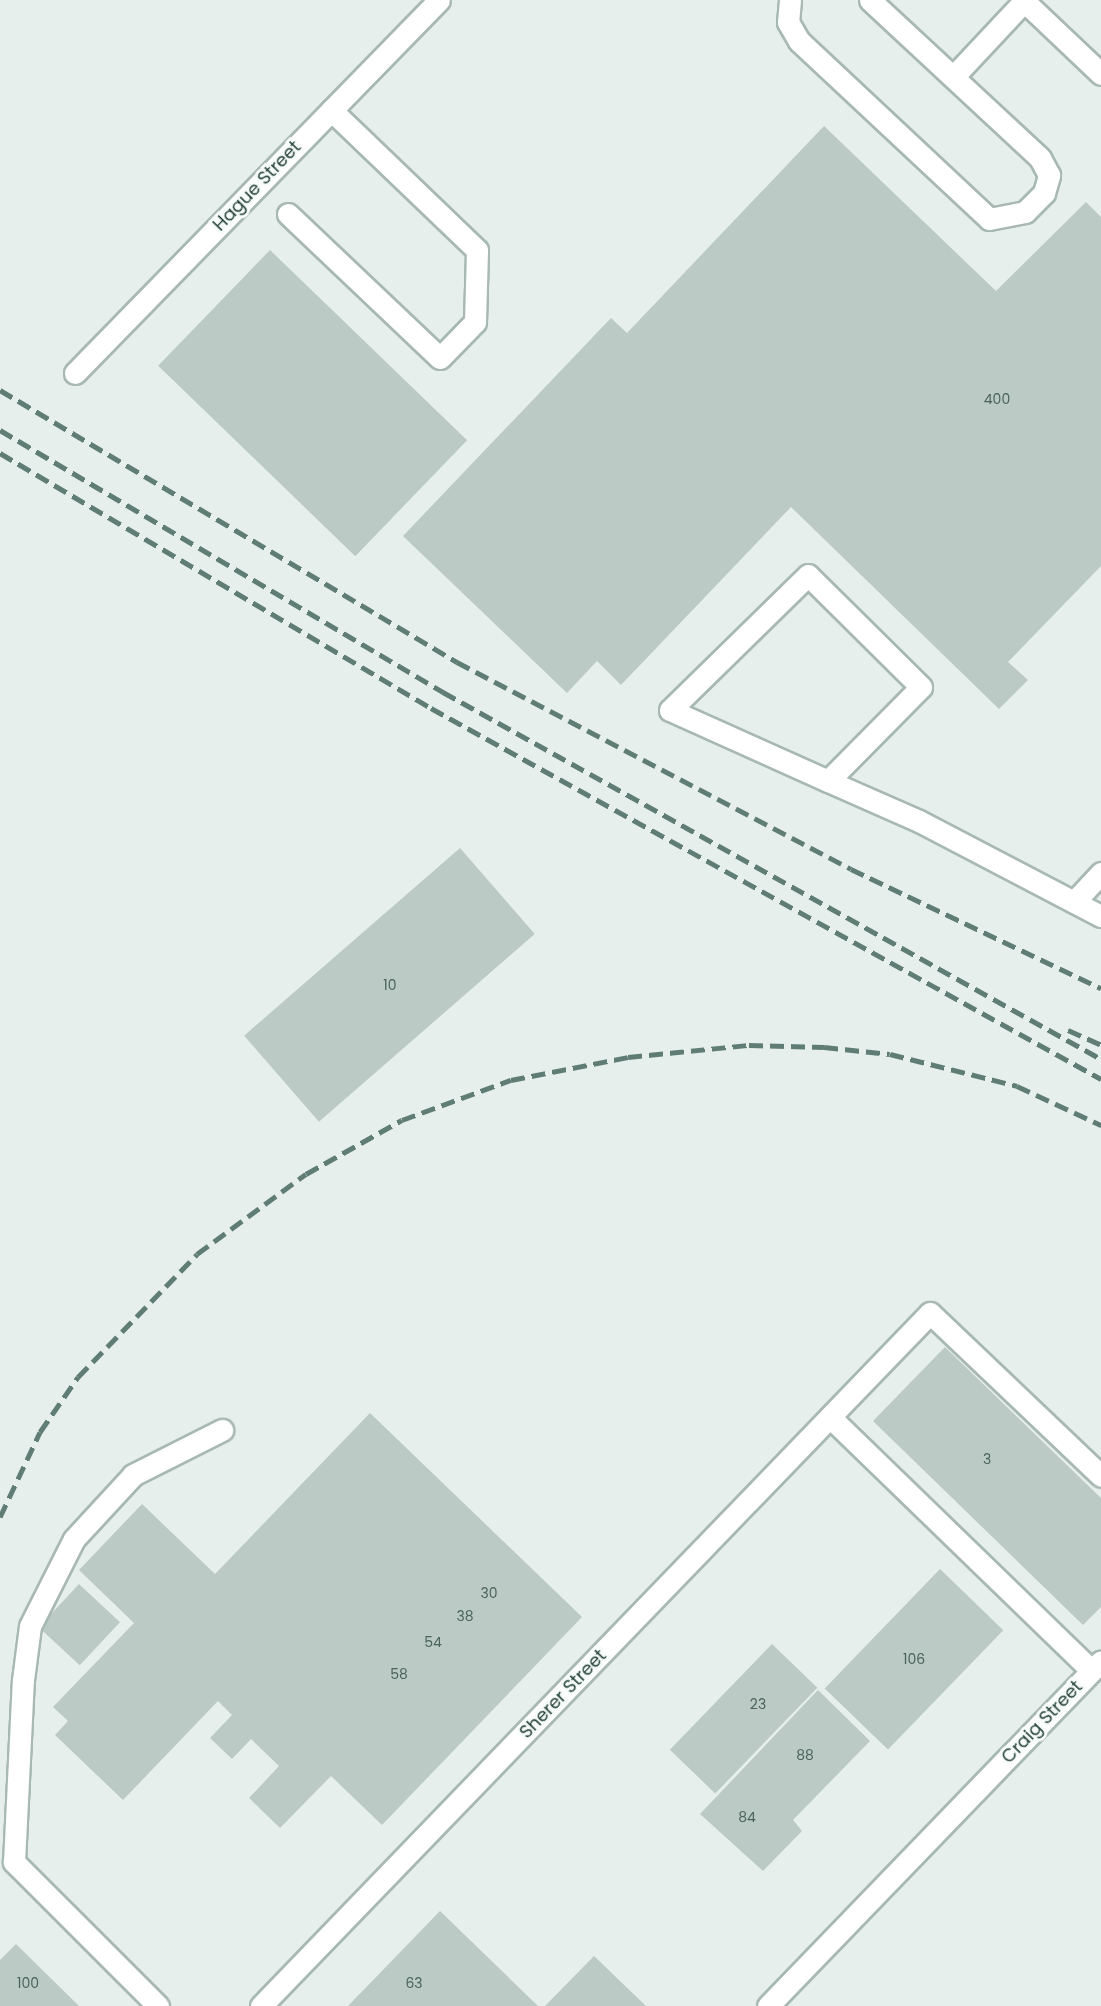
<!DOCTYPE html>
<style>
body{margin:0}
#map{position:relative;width:1101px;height:2006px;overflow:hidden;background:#e6efeb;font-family:Poppins,sans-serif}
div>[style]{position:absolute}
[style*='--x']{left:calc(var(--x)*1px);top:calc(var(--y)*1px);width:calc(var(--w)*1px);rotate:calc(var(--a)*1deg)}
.building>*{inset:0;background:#bbcac4;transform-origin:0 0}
.roads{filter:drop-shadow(2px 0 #a8b8b2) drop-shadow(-2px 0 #a8b8b2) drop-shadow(0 2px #a8b8b2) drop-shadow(0 -2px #a8b8b2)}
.minor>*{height:21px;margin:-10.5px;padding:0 10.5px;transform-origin:10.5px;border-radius:10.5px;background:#fff}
.rail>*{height:5px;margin-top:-2.5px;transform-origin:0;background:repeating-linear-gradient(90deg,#5f7d75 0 14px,transparent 0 21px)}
span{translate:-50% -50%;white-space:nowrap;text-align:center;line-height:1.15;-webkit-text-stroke:6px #f7fbf9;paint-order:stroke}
.number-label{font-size:14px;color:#4a645c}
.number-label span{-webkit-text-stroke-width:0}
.street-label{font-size:18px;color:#24423a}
</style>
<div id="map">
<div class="building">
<div style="clip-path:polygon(824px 126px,996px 291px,1086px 202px,1101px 217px,1101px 566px,1008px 662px,1028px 680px,999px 709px,791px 507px,621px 685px,597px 661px,567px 693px,403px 536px,611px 318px,627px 333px)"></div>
<div style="left:270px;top:250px;width:274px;height:161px;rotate:44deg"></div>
<div style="left:460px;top:848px;width:114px;height:286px;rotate:49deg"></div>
<div style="clip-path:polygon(945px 1347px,1101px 1498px,1101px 1607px,1083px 1625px,873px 1421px)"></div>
<div style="clip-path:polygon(370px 1413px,582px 1617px,382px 1825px,331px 1776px,280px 1828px,249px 1798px,279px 1766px,251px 1739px,232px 1759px,210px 1738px,232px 1715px,218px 1701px,123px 1800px,55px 1735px,68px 1721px,53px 1707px,134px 1623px,79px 1570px,142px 1504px,215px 1574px)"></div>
<div style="left:940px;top:1569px;width:88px;height:166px;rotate:44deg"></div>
<div style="left:79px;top:1584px;width:56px;height:59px;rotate:43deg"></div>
<div style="left:772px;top:1644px;width:63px;height:147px;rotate:44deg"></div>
<div style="clip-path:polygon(818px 1690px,870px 1741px,793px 1820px,802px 1831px,763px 1871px,700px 1814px)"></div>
<div style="clip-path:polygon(440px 1911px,538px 2006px,348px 2006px)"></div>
<div style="clip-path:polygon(16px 1944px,79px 2006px,0 2006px,0 1960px)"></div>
<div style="clip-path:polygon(594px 1956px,646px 2006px,545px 2006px)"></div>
</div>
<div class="roads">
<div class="minor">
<div style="--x:790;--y:0;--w:22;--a:95"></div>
<div style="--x:788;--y:22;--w:22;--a:60"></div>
<div style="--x:799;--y:41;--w:260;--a:43.1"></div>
<div style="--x:989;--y:219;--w:37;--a:-11"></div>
<div style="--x:1025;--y:212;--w:27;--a:-45"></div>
<div style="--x:1044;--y:193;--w:19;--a:-74"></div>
<div style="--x:1049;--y:175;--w:19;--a:-118"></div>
<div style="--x:1040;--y:158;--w:232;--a:-137.1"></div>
<div style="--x:1024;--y:1;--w:106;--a:43.5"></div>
<div style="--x:954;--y:76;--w:104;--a:-46.9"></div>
<div style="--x:288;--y:214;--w:209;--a:43.5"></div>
<div style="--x:440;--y:358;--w:50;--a:-45.8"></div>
<div style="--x:475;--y:322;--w:72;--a:-88.4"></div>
<div style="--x:477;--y:250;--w:202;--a:-136.2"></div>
<div style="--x:75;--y:373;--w:521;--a:-45.7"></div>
<div style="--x:828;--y:781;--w:132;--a:-45.3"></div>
<div style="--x:921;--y:687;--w:159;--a:-135.3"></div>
<div style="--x:808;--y:575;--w:193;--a:135.6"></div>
<div style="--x:670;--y:710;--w:173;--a:24.2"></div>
<div style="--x:828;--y:781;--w:99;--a:23.7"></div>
<div style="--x:919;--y:821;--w:205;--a:27.6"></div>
<div style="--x:1074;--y:902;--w:40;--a:-47"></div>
<div style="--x:830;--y:1417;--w:363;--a:44.1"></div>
<div style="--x:158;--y:2006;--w:204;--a:-135"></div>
<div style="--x:14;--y:1862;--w:182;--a:-87.2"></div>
<div style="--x:23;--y:1680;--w:54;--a:-82.6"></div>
<div style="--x:30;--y:1626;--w:97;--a:-63.2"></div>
<div style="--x:74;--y:1539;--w:87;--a:-47.3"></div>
<div style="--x:133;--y:1475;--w:100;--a:-26.8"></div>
<div style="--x:261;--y:2006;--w:963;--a:-46.01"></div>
<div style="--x:930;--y:1313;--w:236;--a:43.6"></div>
<div style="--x:768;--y:2006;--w:479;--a:-46"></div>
</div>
</div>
<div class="rail">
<div style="--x:0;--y:390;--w:532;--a:30.76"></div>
<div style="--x:457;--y:662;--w:445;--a:27.7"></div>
<div style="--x:851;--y:869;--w:277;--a:25.5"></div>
<div style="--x:0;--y:430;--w:515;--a:30.6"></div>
<div style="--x:443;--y:692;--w:753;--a:29.15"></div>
<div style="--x:0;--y:453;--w:501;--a:30.61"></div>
<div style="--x:431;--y:708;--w:766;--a:28.97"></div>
<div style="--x:1068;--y:1030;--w:36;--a:24"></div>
<div style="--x:0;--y:1517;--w:94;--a:-64.8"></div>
<div style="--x:40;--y:1432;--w:67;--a:-55.4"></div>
<div style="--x:78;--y:1377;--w:171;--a:-45.9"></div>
<div style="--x:197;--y:1254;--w:135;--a:-36.3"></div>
<div style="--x:306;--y:1174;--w:110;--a:-29.4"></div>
<div style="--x:402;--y:1120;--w:116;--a:-20.2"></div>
<div style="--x:511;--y:1080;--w:119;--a:-11.1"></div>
<div style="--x:628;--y:1057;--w:122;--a:-5.7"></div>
<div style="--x:749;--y:1045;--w:75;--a:1.5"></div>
<div style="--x:824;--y:1047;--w:66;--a:6.1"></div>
<div style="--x:890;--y:1054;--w:131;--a:14.1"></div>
<div style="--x:1017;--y:1086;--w:93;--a:24.9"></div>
</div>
<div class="number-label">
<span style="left:997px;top:399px">400</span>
<span style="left:390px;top:985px">10</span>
<span style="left:987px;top:1459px">3</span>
<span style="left:489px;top:1593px">30</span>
<span style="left:465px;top:1616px">38</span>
<span style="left:433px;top:1642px">54</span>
<span style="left:914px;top:1659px">106</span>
<span style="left:399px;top:1674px">58</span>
<span style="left:758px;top:1704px">23</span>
<span style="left:805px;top:1755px">88</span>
<span style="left:747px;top:1817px">84</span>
<span style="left:28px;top:1983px">100</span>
<span style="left:414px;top:1983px">63</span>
</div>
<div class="street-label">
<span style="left:257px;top:186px;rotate:-46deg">Hague Street</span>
<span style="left:563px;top:1694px;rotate:-46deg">Sherer Street</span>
<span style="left:1042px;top:1722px;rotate:-46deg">Craig Street</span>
</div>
</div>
